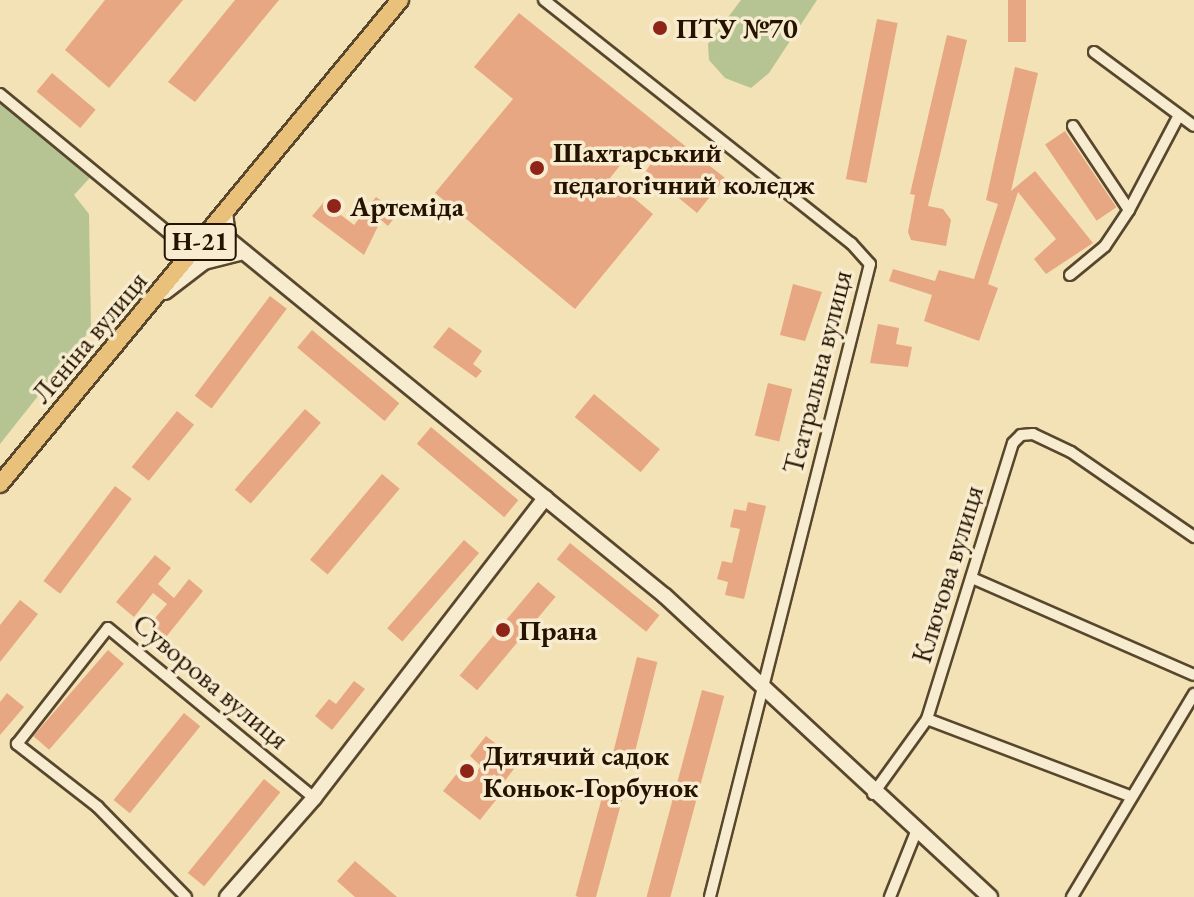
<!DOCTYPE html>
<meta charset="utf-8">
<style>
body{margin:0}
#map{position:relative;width:1194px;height:897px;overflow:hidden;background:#f3e2b5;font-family:"EB Garamond",serif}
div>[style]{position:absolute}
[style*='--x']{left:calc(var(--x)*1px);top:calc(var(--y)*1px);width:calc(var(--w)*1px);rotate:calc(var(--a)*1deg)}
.green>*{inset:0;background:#b5c492}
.building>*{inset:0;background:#e7a783;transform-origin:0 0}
.roads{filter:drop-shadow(2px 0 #58472d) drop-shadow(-2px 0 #58472d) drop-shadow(0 2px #58472d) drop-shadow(0 -2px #58472d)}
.street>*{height:10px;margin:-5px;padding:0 5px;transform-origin:5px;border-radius:5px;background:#f7eccf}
.secondary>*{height:14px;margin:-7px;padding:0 7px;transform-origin:7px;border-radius:7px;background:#f7eccf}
.primary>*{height:16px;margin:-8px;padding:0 8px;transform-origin:8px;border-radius:8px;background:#eac17a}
.dots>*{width:22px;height:22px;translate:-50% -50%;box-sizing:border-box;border:4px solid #f7eccf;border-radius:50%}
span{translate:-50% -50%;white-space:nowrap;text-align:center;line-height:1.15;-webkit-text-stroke:7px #f7eccf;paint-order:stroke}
.shield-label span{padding:2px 6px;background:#f7eccf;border:2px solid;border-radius:6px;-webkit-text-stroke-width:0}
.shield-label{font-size:26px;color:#251300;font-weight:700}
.poi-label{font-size:28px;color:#251300;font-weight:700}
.left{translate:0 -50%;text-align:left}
.street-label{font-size:28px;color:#251300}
</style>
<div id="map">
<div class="green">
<div style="clip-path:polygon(741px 0,817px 0,769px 73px,751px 88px,725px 78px,709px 60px,708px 44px)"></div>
<div style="clip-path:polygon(0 92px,97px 170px,74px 195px,89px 214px,91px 329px,0 444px)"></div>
</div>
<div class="building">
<div style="clip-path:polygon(105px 0,183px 0,109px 88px,65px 50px)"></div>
<div style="clip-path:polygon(235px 0,279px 0,195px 102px,168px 82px)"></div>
<div style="left:1008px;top:0;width:18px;height:42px"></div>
<div style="clip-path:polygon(519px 13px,725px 178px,697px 213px,646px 171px,652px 162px,634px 148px,610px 178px,653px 214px,575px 309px,435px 193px,513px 99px,474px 67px)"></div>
<div style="left:877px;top:19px;width:21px;height:163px;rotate:11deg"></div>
<div style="clip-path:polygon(947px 35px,967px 40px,928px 206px,943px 209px,951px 220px,946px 246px,911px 240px,908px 232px,915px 195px,910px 194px)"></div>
<div style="clip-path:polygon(1015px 67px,1038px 73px,1011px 191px,1035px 171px,1093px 243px,1046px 274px,1034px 259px,1056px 239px,1018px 192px,988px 284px,998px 288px,979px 341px,924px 321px,932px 295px,889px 281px,893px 269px,935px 281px,939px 270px,974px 279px,998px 204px,986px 200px)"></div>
<div style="left:52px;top:73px;width:57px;height:24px;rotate:40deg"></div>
<div style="left:1065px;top:131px;width:92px;height:24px;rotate:56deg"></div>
<div style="clip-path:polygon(376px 197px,398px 213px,388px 226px,381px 220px,364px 255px,312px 216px,324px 202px,354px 225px)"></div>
<div style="clip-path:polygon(793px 284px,822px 292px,805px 341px,780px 335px)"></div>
<div style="left:270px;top:296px;width:21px;height:125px;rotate:37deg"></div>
<div style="clip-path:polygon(878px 324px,899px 328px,896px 344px,912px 347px,908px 367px,870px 363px)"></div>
<div style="clip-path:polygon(449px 327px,482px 351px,473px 364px,482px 371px,476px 378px,433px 347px)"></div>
<div style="left:312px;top:330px;width:114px;height:23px;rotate:40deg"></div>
<div style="left:768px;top:383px;width:25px;height:54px;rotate:14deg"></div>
<div style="left:594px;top:394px;width:86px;height:30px;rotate:40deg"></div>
<div style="left:305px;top:409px;width:21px;height:107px;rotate:41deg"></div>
<div style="left:177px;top:411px;width:22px;height:72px;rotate:39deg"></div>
<div style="left:431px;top:427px;width:114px;height:22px;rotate:40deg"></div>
<div style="left:382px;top:474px;width:23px;height:112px;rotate:40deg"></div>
<div style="left:115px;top:486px;width:21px;height:119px;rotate:37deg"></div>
<div style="clip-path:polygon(748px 502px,766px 506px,744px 599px,725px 595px,728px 582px,717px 579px,722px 561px,732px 563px,740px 529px,730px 527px,734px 509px,746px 511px)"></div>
<div style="left:464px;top:540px;width:20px;height:117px;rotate:41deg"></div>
<div style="left:570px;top:543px;width:115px;height:21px;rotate:39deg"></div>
<div style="clip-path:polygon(155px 555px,171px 568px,158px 584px,174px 598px,189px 579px,203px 591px,166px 637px,150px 624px,167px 604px,153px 593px,134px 617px,116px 602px)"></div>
<div style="left:538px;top:582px;width:23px;height:122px;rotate:40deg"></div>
<div style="clip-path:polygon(20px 600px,38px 614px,0 662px,0 625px)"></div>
<div style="left:108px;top:650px;width:21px;height:114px;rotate:41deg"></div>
<div style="left:637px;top:657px;width:21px;height:112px;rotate:14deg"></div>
<div style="clip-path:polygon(354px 681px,365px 689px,332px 730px,315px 716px,329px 699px,336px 704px)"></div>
<div style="left:702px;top:690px;width:23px;height:214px;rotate:15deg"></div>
<div style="clip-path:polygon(7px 693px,24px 707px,0 735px,0 702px)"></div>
<div style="left:184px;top:713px;width:21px;height:112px;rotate:39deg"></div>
<div style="clip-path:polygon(486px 736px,519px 762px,504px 782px,494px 774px,482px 789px,496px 800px,480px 820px,443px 791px,459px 771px,470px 780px,481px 766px,470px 756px)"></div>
<div style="left:264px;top:779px;width:21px;height:121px;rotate:39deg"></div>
<div style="left:605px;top:786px;width:20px;height:114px;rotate:15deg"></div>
<div style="clip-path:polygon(355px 861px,397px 897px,355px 897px,337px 881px)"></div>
</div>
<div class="roads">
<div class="street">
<div style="--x:544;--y:0;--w:392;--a:38.4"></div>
<div style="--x:851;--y:243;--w:28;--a:48"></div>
<div style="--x:870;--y:264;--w:653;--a:104.19"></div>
<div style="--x:1094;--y:52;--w:124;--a:36.5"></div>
<div style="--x:0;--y:94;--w:249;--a:39.5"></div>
<div style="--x:1129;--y:210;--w:107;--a:-62.2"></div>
<div style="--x:1070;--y:275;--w:45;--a:-39.6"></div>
<div style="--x:1105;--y:246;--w:43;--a:-56.3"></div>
<div style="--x:1129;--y:210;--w:101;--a:-123.7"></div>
<div style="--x:972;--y:578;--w:242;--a:23.6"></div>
<div style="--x:927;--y:719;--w:219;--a:20.8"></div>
<div style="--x:873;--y:794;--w:92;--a:-54.2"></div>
<div style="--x:927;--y:719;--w:289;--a:-72.7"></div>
<div style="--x:1013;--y:443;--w:11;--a:-45"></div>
<div style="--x:1021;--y:435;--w:12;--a:-5"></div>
<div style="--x:1033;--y:434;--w:42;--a:25.3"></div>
<div style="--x:1071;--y:452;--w:150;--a:34.6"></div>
<div style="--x:186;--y:897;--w:126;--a:-134.4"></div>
<div style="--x:98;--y:807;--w:103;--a:-142.1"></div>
<div style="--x:17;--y:744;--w:147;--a:-51.9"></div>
<div style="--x:108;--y:628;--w:267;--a:39.5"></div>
<div style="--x:890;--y:897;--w:70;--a:-68.2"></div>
<div style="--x:1072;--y:897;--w:237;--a:-59"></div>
</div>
<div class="secondary">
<div style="--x:225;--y:211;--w:28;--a:84"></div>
<div style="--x:228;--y:239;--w:564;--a:39.25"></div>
<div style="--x:665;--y:596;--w:443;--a:42.8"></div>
<div style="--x:165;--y:292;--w:49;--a:-37.6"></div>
<div style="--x:204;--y:262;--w:41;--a:-14"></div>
<div style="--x:227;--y:897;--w:132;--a:-48.7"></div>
<div style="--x:314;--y:798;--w:379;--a:-52.4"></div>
</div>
<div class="primary">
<div style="--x:0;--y:484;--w:628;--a:-50.43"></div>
</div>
</div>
<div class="dots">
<div style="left:660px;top:28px;background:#8f2418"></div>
<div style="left:537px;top:168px;background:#8f2418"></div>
<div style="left:334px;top:206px;background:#8f2418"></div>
<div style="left:503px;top:630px;background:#8f2418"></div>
<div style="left:467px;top:771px;background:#8f2418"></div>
</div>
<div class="shield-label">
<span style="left:200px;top:242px">Н-21</span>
</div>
<div class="poi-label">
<span class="left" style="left:676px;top:28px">ПТУ №70</span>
<span class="left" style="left:553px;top:168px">Шахтарський<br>педагогічний коледж</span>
<span class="left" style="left:350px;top:206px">Артеміда</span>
<span class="left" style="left:519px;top:630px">Прана</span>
<span class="left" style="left:483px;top:771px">Дитячий садок<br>Коньок-Горбунок</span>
</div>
<div class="street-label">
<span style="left:89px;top:337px;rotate:-50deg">Леніна вулиця</span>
<span style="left:817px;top:372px;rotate:-76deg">Театральна вулиця</span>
<span style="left:947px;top:574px;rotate:-73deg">Ключова вулиця</span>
<span style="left:211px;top:681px;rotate:40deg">Суворова вулиця</span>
</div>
</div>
